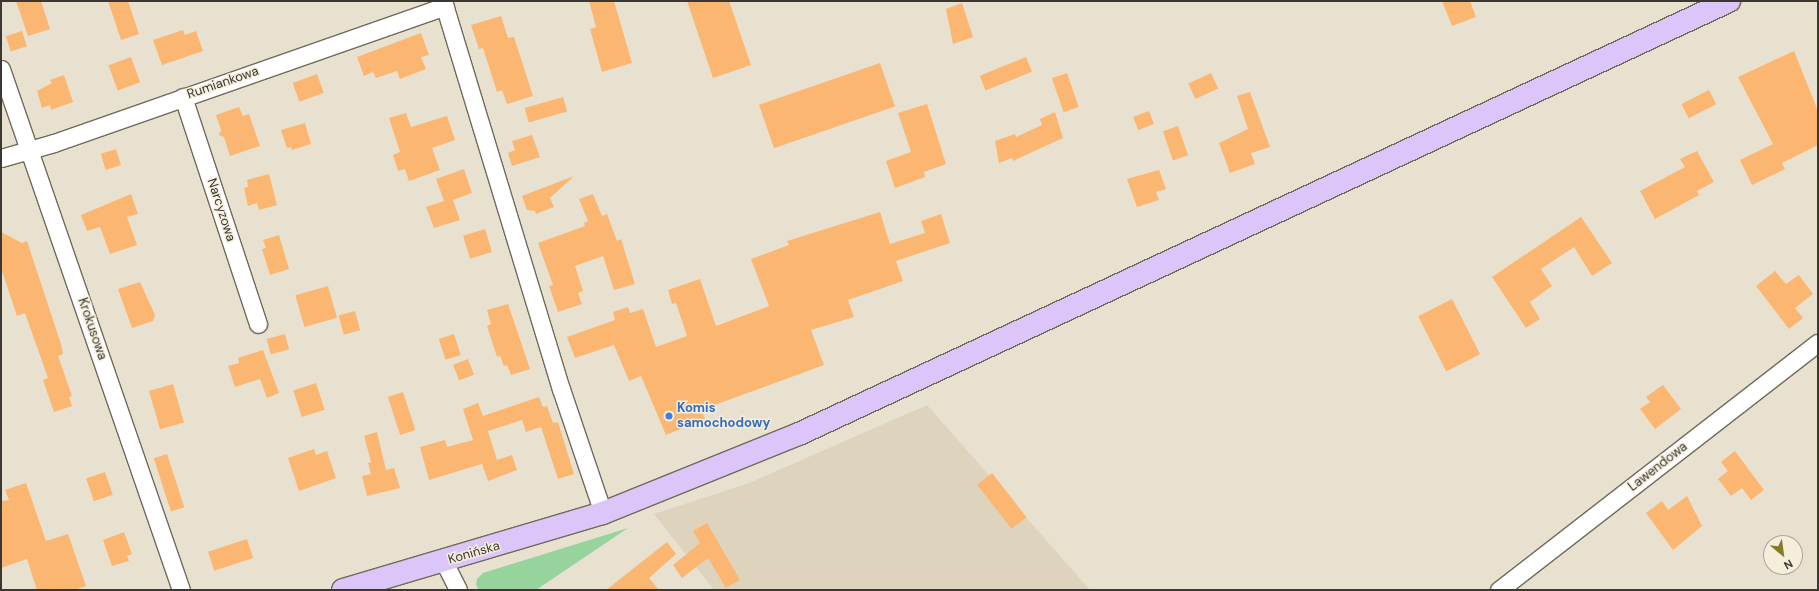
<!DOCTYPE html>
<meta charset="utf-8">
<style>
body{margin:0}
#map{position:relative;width:1819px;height:591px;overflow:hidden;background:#e8e1d0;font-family:"DM Sans",sans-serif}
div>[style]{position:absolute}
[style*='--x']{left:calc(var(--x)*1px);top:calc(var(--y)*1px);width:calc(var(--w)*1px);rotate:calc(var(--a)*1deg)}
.built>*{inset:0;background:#ded4bd}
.green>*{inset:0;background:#97d49d}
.building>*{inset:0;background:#fbb771;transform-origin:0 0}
.roads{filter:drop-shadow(1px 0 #706a5b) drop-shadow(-1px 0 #706a5b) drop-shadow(0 1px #706a5b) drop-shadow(0 -1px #706a5b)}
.minor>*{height:17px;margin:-8.5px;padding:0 8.5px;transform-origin:8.5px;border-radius:8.5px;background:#fff}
.primary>*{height:22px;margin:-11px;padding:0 11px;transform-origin:11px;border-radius:11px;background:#dcc5f8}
.dots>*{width:11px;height:11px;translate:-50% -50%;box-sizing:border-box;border:2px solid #f5eedd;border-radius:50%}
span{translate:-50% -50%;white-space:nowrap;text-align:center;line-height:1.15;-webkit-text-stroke:3px #f5eedd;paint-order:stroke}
.street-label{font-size:13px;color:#3b3832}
.shop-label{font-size:13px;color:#366cbe;font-weight:700}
.left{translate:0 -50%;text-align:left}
.frame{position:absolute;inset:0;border:2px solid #3b3832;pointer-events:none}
.north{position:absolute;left:1763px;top:535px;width:40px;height:40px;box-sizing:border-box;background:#f5eedd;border:1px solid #aba599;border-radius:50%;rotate:151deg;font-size:11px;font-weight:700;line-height:16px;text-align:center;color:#3b3832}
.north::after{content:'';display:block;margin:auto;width:14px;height:18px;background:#857d23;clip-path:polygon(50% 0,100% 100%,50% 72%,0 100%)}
</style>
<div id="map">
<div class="built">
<div style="clip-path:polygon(927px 405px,1090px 590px,714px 590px,654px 514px,749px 483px)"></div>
</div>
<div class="green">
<div style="clip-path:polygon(628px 528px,536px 590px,479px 590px,476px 585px,477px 579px,483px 573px)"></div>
</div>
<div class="building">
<div style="clip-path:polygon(16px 1px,41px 1px,50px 29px,28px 36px)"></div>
<div style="clip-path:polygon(108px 1px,128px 1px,139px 34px,121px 40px)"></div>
<div style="clip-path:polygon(589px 1px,614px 1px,632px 63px,602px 72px,590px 29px,596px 27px)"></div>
<div style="clip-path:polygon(687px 1px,729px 1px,751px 65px,713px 78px)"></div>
<div style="clip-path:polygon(1442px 1px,1470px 1px,1476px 17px,1452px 26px)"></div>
<div style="clip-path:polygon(962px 3px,973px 37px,953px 44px,946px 9px)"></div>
<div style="clip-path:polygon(501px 16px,508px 38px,514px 37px,533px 96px,507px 104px,502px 90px,497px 92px,483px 48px,479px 49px,471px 25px)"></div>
<div style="clip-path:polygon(183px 30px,185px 35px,196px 31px,203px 51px,162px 65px,153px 40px)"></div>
<div style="left:22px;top:31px;width:16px;height:17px;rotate:72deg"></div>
<div style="clip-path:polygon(421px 33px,429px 55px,421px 57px,426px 69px,400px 79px,397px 71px,376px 78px,373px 72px,364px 76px,357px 57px)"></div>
<div style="clip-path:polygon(1794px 51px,1818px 111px,1818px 145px,1782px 163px,1785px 169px,1752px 185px,1740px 160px,1773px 144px,1738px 77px)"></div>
<div style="left:131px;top:57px;width:27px;height:24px;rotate:70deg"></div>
<div style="left:1026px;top:57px;width:16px;height:50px;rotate:68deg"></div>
<div style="left:880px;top:63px;width:46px;height:128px;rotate:71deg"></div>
<div style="left:1067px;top:73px;width:36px;height:16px;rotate:71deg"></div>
<div style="left:1211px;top:73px;width:17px;height:25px;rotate:65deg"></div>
<div style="left:317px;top:74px;width:20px;height:26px;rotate:70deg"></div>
<div style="clip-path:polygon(64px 75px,73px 102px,51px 110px,50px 105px,42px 108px,37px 91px,52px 83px,50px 80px)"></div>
<div style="left:1709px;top:90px;width:16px;height:31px;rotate:63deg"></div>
<div style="clip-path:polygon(1250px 92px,1270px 147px,1251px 153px,1255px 164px,1230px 173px,1219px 143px,1248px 129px,1237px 96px)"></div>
<div style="left:563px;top:97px;width:15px;height:40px;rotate:74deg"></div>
<div style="clip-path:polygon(927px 104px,946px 164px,924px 172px,925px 177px,895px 188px,886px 161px,911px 152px,898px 113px)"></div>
<div style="clip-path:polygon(239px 107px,243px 116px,249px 114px,260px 146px,230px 156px,224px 137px,219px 135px,221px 130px,216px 115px)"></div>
<div style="left:1149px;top:111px;width:14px;height:17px;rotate:69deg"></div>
<div style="clip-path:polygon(1055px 112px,1063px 138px,1013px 161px,1012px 158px,999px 163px,995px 141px,1015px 134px,1016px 137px,1042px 125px,1040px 119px)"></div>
<div style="clip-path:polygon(406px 113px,411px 127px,447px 116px,455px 140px,432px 148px,440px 170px,409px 181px,405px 169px,398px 171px,393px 155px,400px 152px,389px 118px)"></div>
<div style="clip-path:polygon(305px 123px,311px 144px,292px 150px,291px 147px,287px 148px,281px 130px)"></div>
<div style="left:1178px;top:126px;width:31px;height:16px;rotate:71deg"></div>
<div style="clip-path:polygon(532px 135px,540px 157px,512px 166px,508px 153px,515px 150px,512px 141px)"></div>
<div style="left:116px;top:149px;width:17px;height:16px;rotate:73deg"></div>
<div style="clip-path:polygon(1697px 151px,1714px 182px,1697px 191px,1699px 195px,1655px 219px,1640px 191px,1685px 167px,1680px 159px)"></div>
<div style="clip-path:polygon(464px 169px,472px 193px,453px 200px,460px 220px,434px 228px,426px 207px,444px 201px,436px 179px)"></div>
<div style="clip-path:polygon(1159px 170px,1166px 189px,1156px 192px,1159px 200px,1137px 207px,1127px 179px)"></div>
<div style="clip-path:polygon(269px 174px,277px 205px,259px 210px,257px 203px,248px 206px,244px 188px,248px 187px,247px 180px)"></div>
<div style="clip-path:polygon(574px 176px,550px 198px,554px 207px,536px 214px,535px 211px,527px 210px,522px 196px)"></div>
<div style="clip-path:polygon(131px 194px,138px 214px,127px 217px,137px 245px,110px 254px,100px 227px,87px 231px,81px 215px)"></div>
<div style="clip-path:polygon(593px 194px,602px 216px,607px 214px,617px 241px,621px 239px,635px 284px,614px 290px,603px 256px,575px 266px,583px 291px,578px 293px,582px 304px,558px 312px,549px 286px,553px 285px,538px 243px,585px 226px,584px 223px,588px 221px,579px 199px)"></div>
<div style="clip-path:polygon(880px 212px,890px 244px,925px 233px,921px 221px,941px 214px,950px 243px,896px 261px,903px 281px,848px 300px,854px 317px,811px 330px,824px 365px,701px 410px,705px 419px,666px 435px,641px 376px,629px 381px,614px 345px,575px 358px,567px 337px,615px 320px,613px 312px,628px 307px,630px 313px,643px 309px,656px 347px,687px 336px,676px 303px,672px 304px,668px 290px,700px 279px,716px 326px,769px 306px,751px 259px,789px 245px,787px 241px)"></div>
<div style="clip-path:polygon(1581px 217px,1612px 263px,1592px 276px,1574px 247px,1541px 269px,1552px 286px,1530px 302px,1540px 319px,1526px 328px,1492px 277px)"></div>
<div style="left:485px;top:229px;width:24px;height:23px;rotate:73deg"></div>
<div style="clip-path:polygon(1px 232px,22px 243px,27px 241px,61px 344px,63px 354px,58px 356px,72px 396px,69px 397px,72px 406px,54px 412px,43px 380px,48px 378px,25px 313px,17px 316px,1px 268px)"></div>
<div style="clip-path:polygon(279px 235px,289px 269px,270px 275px,262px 249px,266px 248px,263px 240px)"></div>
<div style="clip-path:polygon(1775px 271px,1786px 284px,1799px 275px,1813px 294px,1795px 308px,1803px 318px,1789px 329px,1756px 286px)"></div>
<div style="clip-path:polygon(140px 282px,155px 315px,153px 321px,132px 328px,118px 289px)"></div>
<div style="left:328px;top:286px;width:33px;height:34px;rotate:74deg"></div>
<div style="left:1452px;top:299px;width:62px;height:38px;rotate:63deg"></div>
<div style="clip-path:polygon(508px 304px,530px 369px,511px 375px,507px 365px,504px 366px,500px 356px,497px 357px,487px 326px,491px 324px,487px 310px)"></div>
<div style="left:355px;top:311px;width:20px;height:17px;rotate:75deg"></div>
<div style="left:285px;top:334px;width:16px;height:19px;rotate:75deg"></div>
<div style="left:454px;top:334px;width:22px;height:16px;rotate:72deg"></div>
<div style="clip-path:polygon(263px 350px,279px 393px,267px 398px,260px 379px,235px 387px,228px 366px,239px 363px,238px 358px)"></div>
<div style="left:468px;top:359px;width:17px;height:16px;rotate:69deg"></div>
<div style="left:316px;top:383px;width:28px;height:24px;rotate:72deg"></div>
<div style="left:173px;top:384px;width:40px;height:25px;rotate:74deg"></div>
<div style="clip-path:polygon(1663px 385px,1681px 409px,1655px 429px,1640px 409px,1650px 402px,1646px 397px)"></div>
<div style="left:403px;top:392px;width:40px;height:16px;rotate:72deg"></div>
<div style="clip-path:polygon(539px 397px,543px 407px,547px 406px,553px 423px,558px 422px,574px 474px,558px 479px,541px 427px,526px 432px,522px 420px,488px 431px,497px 460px,512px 455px,517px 470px,488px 481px,482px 464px,429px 480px,420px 447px,445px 440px,447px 447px,473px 440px,463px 409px,478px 403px,483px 416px)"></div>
<div style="clip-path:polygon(377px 432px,386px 470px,394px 468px,400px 488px,367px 496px,362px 476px,371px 474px,368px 463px,371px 462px,364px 436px)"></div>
<div style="clip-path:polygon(314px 449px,316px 455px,327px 451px,336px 478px,299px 491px,288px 458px)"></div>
<div style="clip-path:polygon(1735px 451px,1764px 490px,1751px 500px,1742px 488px,1731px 496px,1718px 479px,1728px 471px,1721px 462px)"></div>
<div style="left:167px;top:454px;width:56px;height:14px;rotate:72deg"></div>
<div style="left:105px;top:472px;width:24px;height:20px;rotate:71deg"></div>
<div style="left:992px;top:473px;width:56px;height:19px;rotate:52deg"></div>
<div style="clip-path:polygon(26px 483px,46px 541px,68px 534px,86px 586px,74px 590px,37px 590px,27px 559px,1px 568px,1px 501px,9px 500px,5px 490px)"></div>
<div style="clip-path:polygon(1687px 496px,1702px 526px,1673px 550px,1646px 513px,1662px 501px,1668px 510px)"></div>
<div style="clip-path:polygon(707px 523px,740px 580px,726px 588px,708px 558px,682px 578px,673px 565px,700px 543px,693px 531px)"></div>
<div style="clip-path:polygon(124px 532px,132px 554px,127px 556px,129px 561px,112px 566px,103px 540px)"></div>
<div style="left:247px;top:539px;width:20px;height:41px;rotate:72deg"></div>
<div style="clip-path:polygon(667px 542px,676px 554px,649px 578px,659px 590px,606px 590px)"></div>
</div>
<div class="roads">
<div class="minor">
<div style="--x:443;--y:1;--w:406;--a:73.1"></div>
<div style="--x:561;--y:389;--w:131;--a:71.3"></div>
<div style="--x:1;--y:69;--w:551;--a:70.94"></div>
<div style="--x:183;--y:97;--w:239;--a:71.7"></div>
<div style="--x:1;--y:158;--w:55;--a:-15.8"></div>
<div style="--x:54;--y:143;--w:414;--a:-19.3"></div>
<div style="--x:444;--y:562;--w:31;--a:63"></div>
<div style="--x:1499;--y:590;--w:403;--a:-37.8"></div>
</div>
<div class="primary">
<div style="--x:343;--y:590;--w:271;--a:-16.5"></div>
<div style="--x:603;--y:513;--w:211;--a:-22"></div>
<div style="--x:799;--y:434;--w:1026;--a:-24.97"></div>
</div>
</div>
<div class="dots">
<div style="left:669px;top:416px;background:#3f7fe0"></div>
</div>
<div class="street-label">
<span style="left:223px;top:83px;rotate:-19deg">Rumiankowa</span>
<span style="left:221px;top:210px;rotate:72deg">Narcyzowa</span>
<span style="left:92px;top:329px;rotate:71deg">Krokusowa</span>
<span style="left:1658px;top:467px;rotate:-38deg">Lawendowa</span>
<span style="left:474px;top:553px;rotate:-16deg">Konińska</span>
</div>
<div class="shop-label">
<span class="left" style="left:677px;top:416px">Komis<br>samochodowy</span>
</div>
<div class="frame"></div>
<div class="north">N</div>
</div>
